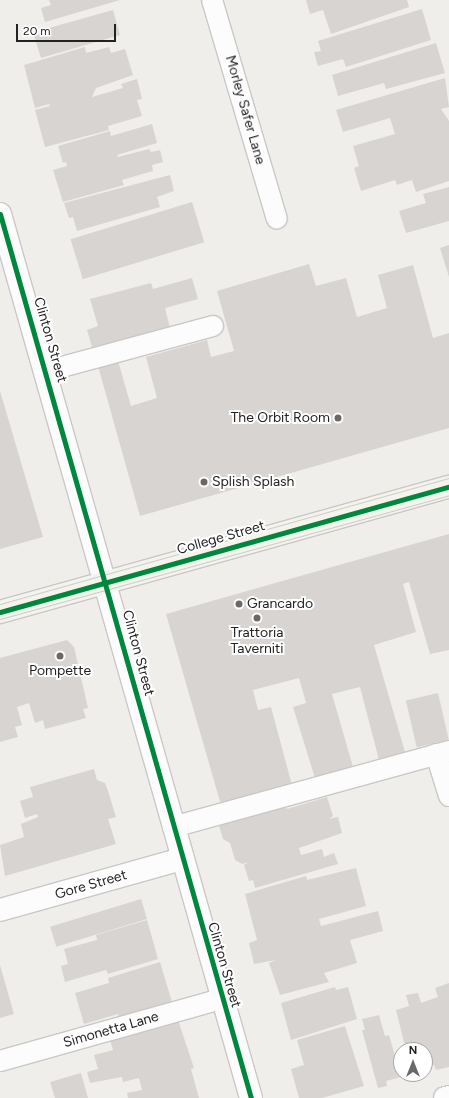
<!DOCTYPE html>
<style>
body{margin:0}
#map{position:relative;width:449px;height:1098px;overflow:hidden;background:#f0eeeb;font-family:Figtree,sans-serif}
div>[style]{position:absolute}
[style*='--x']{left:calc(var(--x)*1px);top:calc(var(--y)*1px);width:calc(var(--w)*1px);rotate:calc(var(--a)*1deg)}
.building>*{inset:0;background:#d7d4d2;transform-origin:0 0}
.roads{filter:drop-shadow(1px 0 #c9c8c7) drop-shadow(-1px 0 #c9c8c7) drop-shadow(0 1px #c9c8c7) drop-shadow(0 -1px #c9c8c7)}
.service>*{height:20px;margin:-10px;padding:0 10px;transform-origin:10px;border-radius:10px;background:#fdfcfc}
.minor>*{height:22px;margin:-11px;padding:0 11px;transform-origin:11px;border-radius:11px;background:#fdfcfc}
.secondary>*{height:22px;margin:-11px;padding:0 11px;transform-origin:11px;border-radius:11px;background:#f4f4ed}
.tram>*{height:1px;margin:-0.5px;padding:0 0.5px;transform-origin:0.5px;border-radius:0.5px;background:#ccc}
.cycleway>*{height:5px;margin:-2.5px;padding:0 2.5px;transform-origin:2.5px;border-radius:2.5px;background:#00873e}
.dots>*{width:11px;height:11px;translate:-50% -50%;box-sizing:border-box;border:2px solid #fff;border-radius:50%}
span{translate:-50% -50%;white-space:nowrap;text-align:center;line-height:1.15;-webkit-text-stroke:4px #fff;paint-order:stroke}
.street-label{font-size:14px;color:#222}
.poi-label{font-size:14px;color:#222}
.right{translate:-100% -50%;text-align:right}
.left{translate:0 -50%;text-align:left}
.north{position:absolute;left:393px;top:1042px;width:40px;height:40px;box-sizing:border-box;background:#fff;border:1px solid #a7a7a7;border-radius:50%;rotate:0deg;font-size:11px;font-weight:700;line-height:16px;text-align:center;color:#222}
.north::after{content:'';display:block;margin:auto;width:14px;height:18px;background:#6a6968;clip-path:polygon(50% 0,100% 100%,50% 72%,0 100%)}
.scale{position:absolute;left:16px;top:24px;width:100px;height:18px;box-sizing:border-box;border:2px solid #222;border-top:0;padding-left:5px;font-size:12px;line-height:14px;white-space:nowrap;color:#222;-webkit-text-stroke:3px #fff;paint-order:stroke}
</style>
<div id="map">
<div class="building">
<div style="clip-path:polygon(49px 0,120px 0,45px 22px,41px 8px,51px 5px)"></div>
<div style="clip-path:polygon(306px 0,407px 0,409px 7px,331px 34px,323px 10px,310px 14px)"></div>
<div style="clip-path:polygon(422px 9px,431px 40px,346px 67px,343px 59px,318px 66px,314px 52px,321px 51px,318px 41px)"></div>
<div style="clip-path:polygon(113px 10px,120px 35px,41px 58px,34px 36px,43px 33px,42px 30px)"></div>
<div style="clip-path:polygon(436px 43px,445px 73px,386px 89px,384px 83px,338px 96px,332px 75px)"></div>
<div style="clip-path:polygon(85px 47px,86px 53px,109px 47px,111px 53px,125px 49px,133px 75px,96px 88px,92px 97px,123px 88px,121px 84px,137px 79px,142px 99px,137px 100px,142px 116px,108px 126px,109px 130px,45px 147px,35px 110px,50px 106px,49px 104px,35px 108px,24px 65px)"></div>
<div style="clip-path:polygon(445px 78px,449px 107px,441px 109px,449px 121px,449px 181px,416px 192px,412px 180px,397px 185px,395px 180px,361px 191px,354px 168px,359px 166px,353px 146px,395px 134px,390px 118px,343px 132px,336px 110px)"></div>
<div style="clip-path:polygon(152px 124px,157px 143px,117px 155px,118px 157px,149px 149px,151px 152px,160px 150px,163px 162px,152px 165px,153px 171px,122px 180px,124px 185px,63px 202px,53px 170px,67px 166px,66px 162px,63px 163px,58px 146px,110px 131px,111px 136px)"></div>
<div style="clip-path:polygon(170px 175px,174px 191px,157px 197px,160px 207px,77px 231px,73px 217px,69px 218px,64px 203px)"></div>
<div style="clip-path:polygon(449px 187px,449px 221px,406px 233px,399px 211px,426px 203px,423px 194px)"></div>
<div style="left:192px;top:202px;width:42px;height:127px;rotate:73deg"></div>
<div style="clip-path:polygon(449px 245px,449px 277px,440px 248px)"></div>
<div style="clip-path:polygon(309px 264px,316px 286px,346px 278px,357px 317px,387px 308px,378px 275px,413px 265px,433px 338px,449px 333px,449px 428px,140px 516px,98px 366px,118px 361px,131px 406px,157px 398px,146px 357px,207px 340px,211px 357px,234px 351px,217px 291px)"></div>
<div style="clip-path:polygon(192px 278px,198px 299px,165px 308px,170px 328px,94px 354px,87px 330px,98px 326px,90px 299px,151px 283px,153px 289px)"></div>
<div style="clip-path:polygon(0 391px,43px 537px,0 549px)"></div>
<div style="clip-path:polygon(449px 534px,449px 650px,430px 654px,409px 582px,403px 584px,416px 632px,374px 645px,405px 752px,379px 760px,360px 687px,332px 694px,353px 767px,315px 778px,293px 707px,306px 703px,299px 678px,253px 690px,258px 710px,271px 707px,292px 785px,221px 805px,166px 614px)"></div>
<div style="clip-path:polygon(67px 640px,74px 647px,88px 708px,83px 709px,86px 718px,45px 729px,43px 720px,35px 723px,29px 703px,17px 707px,22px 725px,15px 727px,18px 737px,0 742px,0 658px)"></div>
<div style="left:438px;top:693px;width:48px;height:33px;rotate:77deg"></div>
<div style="clip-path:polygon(94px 769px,97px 780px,105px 783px,108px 791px,116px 817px,108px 819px,116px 844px,5px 876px,0 845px,24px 837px,21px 824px,38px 817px,37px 814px,25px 818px,20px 801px,33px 797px,30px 787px)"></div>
<div style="clip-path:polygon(327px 797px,333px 816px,329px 819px,338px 817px,342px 833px,299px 848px,301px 855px,322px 849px,324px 857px,334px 853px,338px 864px,255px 888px,253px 880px,249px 881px,244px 865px,248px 862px,242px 864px,235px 860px,230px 843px,223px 839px,219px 826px,225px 817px,285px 800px,287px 809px)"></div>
<div style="clip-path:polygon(356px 868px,366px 906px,319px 919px,321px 926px,378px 911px,383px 931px,350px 940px,357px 963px,324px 973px,329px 982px,280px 995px,269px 963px,276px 960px,254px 964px,249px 943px,257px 940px,245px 894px,306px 876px,307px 880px)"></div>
<div style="left:141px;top:899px;width:21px;height:95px;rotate:73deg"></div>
<div style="clip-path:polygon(147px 920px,158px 959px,108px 974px,106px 970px,65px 982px,61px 966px,68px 964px,64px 949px,97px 940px,96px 935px)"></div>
<div style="clip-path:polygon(160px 962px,172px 1002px,119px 1019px,118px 1014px,84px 1024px,75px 993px,109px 983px,108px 978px)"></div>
<div style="clip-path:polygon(0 965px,14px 1014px,0 1018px)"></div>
<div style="clip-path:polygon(449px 983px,449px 1067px,436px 1070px,434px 1065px,425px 1067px,425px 1050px,406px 1050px,396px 1010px,409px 1006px,406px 995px,418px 993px,421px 1003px,438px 997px,435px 988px)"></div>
<div style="clip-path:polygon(335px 987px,336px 990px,348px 987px,357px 1019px,291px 1040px,281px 1003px)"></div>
<div style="clip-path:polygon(379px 1015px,385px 1036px,389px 1035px,401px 1077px,386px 1081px,387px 1086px,378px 1088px,362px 1030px,365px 1030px,362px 1019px)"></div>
<div style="clip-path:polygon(177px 1017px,194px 1068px,191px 1069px,199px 1098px,128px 1098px,127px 1093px,142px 1090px,139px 1078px,123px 1082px,122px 1077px,90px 1083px,87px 1072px,98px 1069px,94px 1055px,113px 1050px,110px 1040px)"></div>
<div style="clip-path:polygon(345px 1026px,364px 1086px,322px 1098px,299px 1098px,291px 1069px,304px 1065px,297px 1040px)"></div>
<div style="clip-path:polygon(81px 1073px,88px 1098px,55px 1098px,50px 1082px)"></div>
</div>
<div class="roads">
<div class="service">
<div style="--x:212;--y:0;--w:228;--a:73.5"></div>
<div style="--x:47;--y:371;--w:172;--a:-15.2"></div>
<div style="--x:436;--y:754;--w:44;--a:72.8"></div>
<div style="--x:173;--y:827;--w:286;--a:-15.4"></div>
<div style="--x:0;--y:1061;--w:230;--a:-15.7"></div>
</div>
<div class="minor">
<div style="--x:0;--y:214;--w:919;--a:74.15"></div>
<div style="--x:0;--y:910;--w:189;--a:-15.7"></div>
<div style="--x:445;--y:1098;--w:4;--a:-14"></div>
</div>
<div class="secondary">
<div style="--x:0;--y:612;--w:466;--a:-15.6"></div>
</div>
</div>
<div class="tram">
<div style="--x:0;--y:604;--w:466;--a:-15.7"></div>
<div style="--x:0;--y:619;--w:466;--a:-15.4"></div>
</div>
<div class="cycleway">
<div style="--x:0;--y:214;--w:919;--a:74.15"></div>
<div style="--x:0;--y:612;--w:466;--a:-15.6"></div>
</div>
<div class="dots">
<div style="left:338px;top:418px;background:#6a6968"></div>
<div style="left:204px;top:482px;background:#6a6968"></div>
<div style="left:239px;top:604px;background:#6a6968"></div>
<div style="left:257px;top:618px;background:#6a6968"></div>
<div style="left:60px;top:656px;background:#6a6968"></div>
</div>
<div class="street-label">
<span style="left:245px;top:110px;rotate:74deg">Morley Safer Lane</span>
<span style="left:50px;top:340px;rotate:74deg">Clinton Street</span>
<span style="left:221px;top:538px;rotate:-16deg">College Street</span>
<span style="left:138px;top:653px;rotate:75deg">Clinton Street</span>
<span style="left:91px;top:885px;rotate:-16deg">Gore Street</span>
<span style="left:224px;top:965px;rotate:74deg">Clinton Street</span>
<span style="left:111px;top:1030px;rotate:-16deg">Simonetta Lane</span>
</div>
<div class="poi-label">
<span class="right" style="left:330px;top:418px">The Orbit Room</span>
<span class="left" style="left:212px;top:482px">Splish Splash</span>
<span class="left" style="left:247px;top:604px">Grancardo</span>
<span style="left:257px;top:641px">Trattoria<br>Taverniti</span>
<span style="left:60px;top:671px">Pompette</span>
</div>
<div class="north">N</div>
<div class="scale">20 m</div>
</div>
